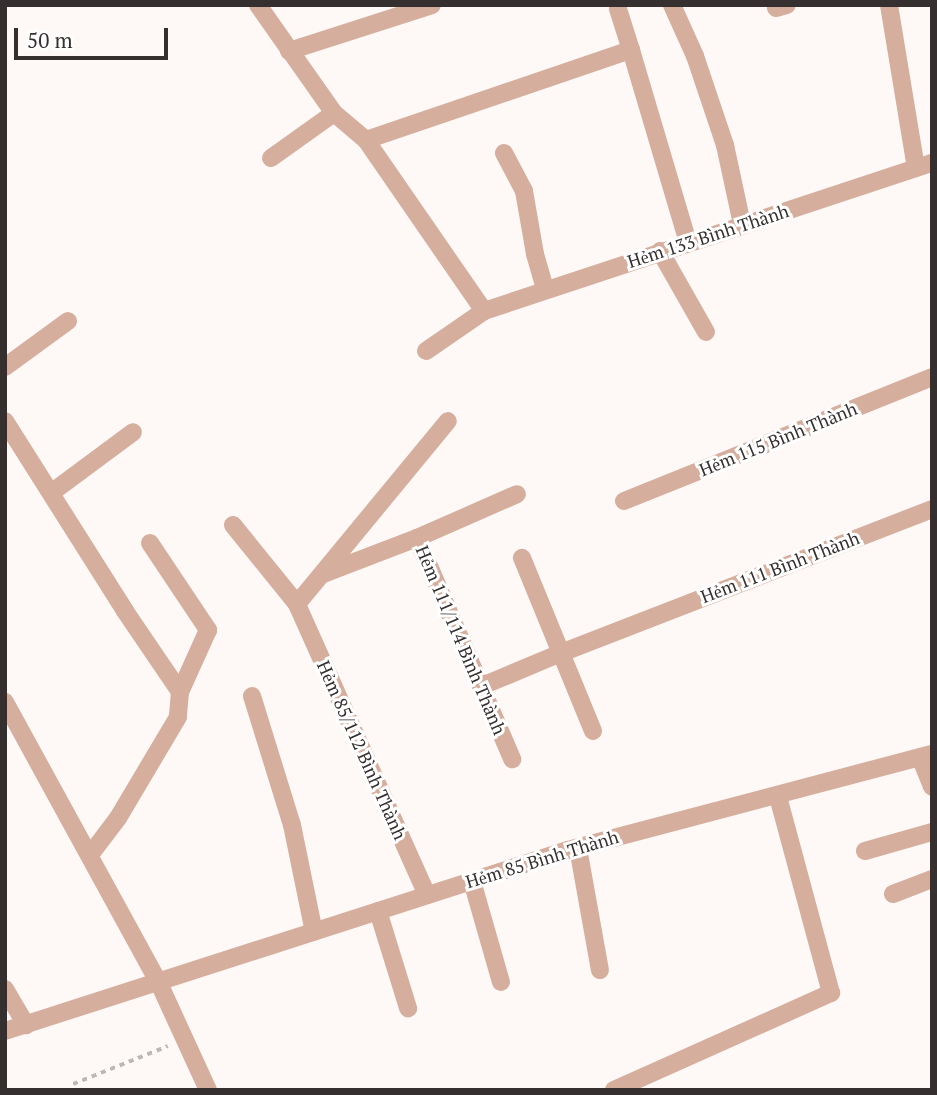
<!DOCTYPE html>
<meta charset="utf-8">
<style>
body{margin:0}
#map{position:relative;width:937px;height:1095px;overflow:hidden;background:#fef9f7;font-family:"PT Serif",serif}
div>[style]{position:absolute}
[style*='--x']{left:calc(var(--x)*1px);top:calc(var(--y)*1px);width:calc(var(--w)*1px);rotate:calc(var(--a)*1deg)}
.path>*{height:3.5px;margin-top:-1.75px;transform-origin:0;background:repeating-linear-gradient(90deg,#bdb8b6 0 5px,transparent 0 10px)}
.street>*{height:18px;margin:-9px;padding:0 9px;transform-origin:9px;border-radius:9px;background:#d6ae9e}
span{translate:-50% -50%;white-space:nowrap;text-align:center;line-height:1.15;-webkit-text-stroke:6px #fff;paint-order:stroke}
.street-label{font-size:18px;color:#35302f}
.frame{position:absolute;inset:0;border:7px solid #35302f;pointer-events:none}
.scale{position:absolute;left:14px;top:28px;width:154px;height:32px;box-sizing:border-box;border:4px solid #35302f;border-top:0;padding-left:9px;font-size:21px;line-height:24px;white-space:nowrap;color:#35302f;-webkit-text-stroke:5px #fff;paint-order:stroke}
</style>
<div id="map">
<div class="path">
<div style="--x:73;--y:1084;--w:102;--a:-21.8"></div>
</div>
<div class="street">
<div style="--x:258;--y:5;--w:132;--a:54.9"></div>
<div style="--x:334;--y:113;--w:42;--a:40.2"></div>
<div style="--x:366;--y:140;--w:208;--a:55.4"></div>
<div style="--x:672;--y:5;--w:56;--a:65.7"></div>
<div style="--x:695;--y:56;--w:94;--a:71.4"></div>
<div style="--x:725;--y:145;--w:81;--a:77.9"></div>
<div style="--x:889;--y:5;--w:165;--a:80.6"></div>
<div style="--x:776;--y:8;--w:11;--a:-15"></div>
<div style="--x:618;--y:9;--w:43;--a:72.4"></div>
<div style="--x:289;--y:51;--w:150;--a:-17.8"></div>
<div style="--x:366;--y:140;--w:280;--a:-18.8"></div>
<div style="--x:631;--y:50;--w:200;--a:73.5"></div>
<div style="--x:504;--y:153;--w:43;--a:62.2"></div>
<div style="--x:524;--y:191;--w:64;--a:80.1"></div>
<div style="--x:535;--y:254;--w:36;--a:74"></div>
<div style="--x:271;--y:158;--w:77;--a:-35.5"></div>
<div style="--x:660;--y:251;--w:93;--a:60.4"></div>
<div style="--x:426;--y:351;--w:70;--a:-34.6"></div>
<div style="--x:484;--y:311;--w:472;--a:-18.3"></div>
<div style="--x:5;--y:367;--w:78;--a:-36.1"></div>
<div style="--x:5;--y:421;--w:225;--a:57.7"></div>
<div style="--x:125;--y:611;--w:98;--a:55.8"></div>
<div style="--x:180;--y:692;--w:25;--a:95"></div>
<div style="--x:178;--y:717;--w:117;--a:120.7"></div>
<div style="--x:118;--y:818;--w:46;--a:127.1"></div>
<div style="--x:51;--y:493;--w:102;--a:-36.6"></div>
<div style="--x:624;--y:501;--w:332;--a:-21.9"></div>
<div style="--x:233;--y:525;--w:102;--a:51"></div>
<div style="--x:417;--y:538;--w:241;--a:66.7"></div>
<div style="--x:150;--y:543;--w:105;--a:56.3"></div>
<div style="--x:208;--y:630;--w:68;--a:114.3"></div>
<div style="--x:323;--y:574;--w:101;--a:-21"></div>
<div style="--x:417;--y:538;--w:109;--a:-23.7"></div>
<div style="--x:482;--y:686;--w:86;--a:-22.7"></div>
<div style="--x:561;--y:653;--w:103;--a:-112.3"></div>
<div style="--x:252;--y:696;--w:135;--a:72.8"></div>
<div style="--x:292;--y:825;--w:109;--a:78.4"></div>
<div style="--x:5;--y:702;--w:318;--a:61.3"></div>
<div style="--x:158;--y:981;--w:120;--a:65.4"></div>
<div style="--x:593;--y:731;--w:84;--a:-112.3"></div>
<div style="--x:561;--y:653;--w:398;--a:-21.2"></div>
<div style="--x:920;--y:757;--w:32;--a:68"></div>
<div style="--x:578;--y:848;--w:124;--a:79.8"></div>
<div style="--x:865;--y:851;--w:70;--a:-15.8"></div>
<div style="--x:472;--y:881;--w:105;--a:74"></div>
<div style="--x:893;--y:894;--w:42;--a:-21"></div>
<div style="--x:427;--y:895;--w:319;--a:-114.1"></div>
<div style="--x:297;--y:604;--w:237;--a:-50.5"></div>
<div style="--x:378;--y:911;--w:102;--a:72.8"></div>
<div style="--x:5;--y:989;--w:42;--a:59.7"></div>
<div style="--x:5;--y:1031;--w:591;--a:-17.82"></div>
<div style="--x:568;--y:850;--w:376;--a:-14.8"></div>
<div style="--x:614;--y:1090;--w:238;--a:-24.1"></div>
<div style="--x:831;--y:993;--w:204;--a:-105.1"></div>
</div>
<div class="street-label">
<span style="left:708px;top:236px;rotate:-18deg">Hẻm 133 Bình Thành</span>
<span style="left:778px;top:439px;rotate:-22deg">Hẻm 115 Bình Thành</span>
<span style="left:780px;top:567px;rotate:-21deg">Hẻm 111 Bình Thành</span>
<span style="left:461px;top:640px;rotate:67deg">Hẻm 111/114 Bình Thành</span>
<span style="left:362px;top:750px;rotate:66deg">Hẻm 85/112 Bình Thành</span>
<span style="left:542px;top:859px;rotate:-17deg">Hẻm 85 Bình Thành</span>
</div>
<div class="frame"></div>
<div class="scale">50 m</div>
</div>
